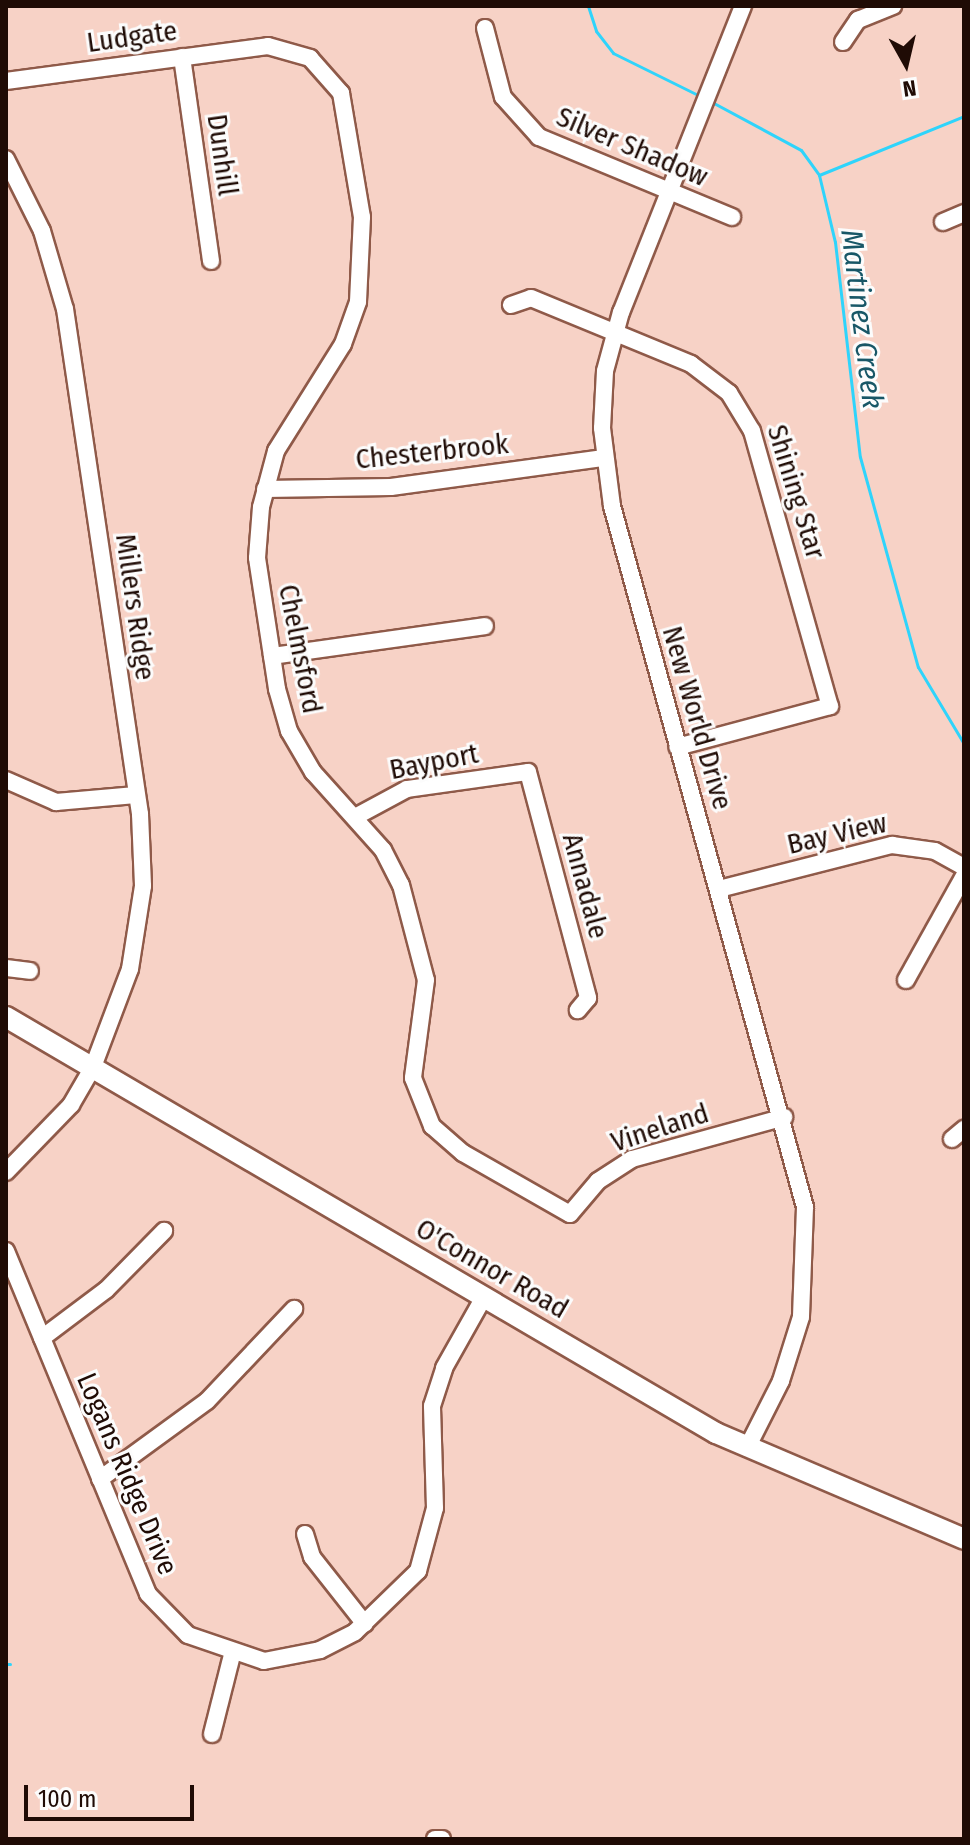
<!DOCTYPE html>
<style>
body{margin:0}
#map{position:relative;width:970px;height:1845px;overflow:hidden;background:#f7d2c6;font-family:"Fira Sans Condensed",sans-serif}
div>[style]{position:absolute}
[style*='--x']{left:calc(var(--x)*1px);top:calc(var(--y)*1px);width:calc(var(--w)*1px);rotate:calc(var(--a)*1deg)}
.stream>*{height:3px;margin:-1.5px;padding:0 1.5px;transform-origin:1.5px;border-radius:1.5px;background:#2fd4fb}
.roads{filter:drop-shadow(2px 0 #8f5a49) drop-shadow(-2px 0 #8f5a49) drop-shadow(0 2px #8f5a49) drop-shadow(0 -2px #8f5a49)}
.minor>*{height:16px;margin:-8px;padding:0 8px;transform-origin:8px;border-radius:8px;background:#fff}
.major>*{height:20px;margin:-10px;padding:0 10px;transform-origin:10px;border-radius:10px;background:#fff}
span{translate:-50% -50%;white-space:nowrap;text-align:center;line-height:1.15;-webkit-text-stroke:6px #fcfcfc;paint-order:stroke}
.street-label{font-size:28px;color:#1f0b05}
.water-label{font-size:30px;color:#185767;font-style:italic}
.frame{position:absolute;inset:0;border:8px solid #1f0b05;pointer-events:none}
.north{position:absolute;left:866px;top:24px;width:80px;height:80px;-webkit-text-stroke:6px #fcfcfc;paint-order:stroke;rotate:172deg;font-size:22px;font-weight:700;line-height:32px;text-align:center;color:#1f0b05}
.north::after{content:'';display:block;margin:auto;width:28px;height:36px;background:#1f0b05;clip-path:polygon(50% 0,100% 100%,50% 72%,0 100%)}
.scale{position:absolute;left:24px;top:1785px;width:170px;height:36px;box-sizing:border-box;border:4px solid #1f0b05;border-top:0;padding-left:10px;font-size:24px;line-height:28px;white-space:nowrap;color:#1f0b05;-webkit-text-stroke:6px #fcfcfc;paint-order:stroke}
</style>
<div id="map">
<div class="stream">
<div style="--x:588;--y:6;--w:26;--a:72"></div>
<div style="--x:596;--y:31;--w:28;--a:52"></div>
<div style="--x:613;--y:53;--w:97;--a:26.3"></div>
<div style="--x:710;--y:101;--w:103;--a:28.3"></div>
<div style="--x:801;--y:150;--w:31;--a:54"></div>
<div style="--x:819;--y:175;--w:69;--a:76.6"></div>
<div style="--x:835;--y:242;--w:216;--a:83.4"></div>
<div style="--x:860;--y:457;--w:218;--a:74.6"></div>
<div style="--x:918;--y:667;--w:90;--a:59.1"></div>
<div style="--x:819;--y:175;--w:157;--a:-22.1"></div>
<div style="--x:6;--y:1664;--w:4;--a:0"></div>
</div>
<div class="roads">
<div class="minor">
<div style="--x:743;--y:6;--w:329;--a:111.7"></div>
<div style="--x:621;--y:312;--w:61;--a:105.2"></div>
<div style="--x:605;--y:371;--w:57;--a:93"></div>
<div style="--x:602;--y:428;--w:79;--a:82.7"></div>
<div style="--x:612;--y:506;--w:727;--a:74.61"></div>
<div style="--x:805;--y:1207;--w:110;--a:92.1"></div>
<div style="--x:801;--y:1317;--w:67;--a:107.4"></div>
<div style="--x:781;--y:1381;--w:75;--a:116.9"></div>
<div style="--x:485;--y:28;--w:71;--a:75.4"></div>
<div style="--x:503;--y:97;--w:54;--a:48"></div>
<div style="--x:539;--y:137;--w:209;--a:22.5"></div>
<div style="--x:843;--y:42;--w:27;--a:-56"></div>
<div style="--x:858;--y:20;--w:38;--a:-22"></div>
<div style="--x:182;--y:57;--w:206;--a:81.9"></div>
<div style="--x:6;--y:81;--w:264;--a:-7.6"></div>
<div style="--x:268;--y:46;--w:44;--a:15.9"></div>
<div style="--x:310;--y:58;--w:47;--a:48.5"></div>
<div style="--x:341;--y:93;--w:126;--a:80.4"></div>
<div style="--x:362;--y:217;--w:85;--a:92.7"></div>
<div style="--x:358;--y:302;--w:45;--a:109.7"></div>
<div style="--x:343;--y:344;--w:126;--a:122.1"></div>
<div style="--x:276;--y:451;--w:58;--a:105"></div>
<div style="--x:261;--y:507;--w:51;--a:94.5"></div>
<div style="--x:257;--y:558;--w:133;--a:81.3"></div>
<div style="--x:277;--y:689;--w:44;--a:74.1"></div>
<div style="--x:289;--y:731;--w:48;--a:59.7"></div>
<div style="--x:313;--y:772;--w:105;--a:48.1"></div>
<div style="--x:383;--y:850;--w:39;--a:63"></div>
<div style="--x:401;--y:885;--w:98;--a:75.3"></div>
<div style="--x:426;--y:980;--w:99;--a:97.6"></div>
<div style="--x:413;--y:1078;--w:52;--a:68.4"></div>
<div style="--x:432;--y:1126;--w:41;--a:41.1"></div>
<div style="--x:463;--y:1153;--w:123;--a:29.7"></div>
<div style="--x:570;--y:1214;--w:43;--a:-49.7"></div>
<div style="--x:598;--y:1181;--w:40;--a:-32.9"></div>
<div style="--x:632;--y:1159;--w:158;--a:-15.4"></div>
<div style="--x:6;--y:159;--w:80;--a:63.4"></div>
<div style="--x:42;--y:231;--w:81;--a:73.6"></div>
<div style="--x:65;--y:309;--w:511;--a:81.55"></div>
<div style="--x:140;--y:814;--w:72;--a:87.6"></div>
<div style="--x:143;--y:886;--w:84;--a:98.9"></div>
<div style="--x:130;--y:969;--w:105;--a:110.7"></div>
<div style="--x:93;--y:1067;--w:44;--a:120.1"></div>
<div style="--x:71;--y:1105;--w:93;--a:134.1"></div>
<div style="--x:943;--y:222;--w:23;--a:-23"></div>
<div style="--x:511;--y:305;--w:21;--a:-19"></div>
<div style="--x:531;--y:298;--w:173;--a:22.4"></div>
<div style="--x:691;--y:364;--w:48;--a:37.3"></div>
<div style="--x:729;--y:393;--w:44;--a:58.8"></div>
<div style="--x:752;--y:431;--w:286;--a:74.2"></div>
<div style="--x:830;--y:706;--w:158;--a:165"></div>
<div style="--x:265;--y:489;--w:126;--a:-0.9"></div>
<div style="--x:391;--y:487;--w:215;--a:-7.8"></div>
<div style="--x:272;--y:656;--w:215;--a:-8"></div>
<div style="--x:6;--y:780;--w:55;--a:23.7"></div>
<div style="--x:56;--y:802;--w:80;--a:-5"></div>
<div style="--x:355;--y:817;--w:59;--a:-28.3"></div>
<div style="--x:407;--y:789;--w:122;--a:-8"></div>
<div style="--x:528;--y:772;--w:234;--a:75.1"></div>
<div style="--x:588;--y:998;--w:16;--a:130"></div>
<div style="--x:719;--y:889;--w:179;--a:-14.3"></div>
<div style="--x:892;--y:845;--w:43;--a:7.9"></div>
<div style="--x:935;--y:851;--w:33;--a:29"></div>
<div style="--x:6;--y:968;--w:24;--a:7"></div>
<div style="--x:906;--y:980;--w:119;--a:-60.9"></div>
<div style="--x:952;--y:1139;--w:16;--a:-40"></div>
<div style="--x:6;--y:1251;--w:371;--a:67.5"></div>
<div style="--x:148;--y:1594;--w:57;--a:45.7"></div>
<div style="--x:188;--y:1635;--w:80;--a:18.9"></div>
<div style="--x:264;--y:1661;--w:57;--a:-11.1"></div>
<div style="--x:320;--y:1650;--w:39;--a:-27"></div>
<div style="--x:355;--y:1632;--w:88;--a:-44.1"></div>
<div style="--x:418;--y:1571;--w:65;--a:-74.9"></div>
<div style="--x:435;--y:1508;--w:102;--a:-91.7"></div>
<div style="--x:432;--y:1406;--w:40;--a:-72"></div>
<div style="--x:444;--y:1368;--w:81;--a:-60.6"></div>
<div style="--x:42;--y:1338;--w:80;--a:-36.9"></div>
<div style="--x:106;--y:1290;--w:83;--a:-45.5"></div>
<div style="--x:100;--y:1479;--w:132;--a:-36.1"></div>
<div style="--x:207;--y:1401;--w:127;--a:-46.6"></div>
<div style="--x:305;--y:1534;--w:24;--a:73"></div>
<div style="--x:312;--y:1557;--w:85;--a:51.7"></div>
<div style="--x:212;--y:1734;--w:81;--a:-75.8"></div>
<div style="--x:435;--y:1839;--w:7;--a:0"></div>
</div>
<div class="major">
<div style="--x:6;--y:1017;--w:823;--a:30.37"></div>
<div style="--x:716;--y:1433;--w:270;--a:23.1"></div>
</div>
</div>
<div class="street-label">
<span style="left:132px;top:37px;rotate:-8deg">Ludgate</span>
<span style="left:632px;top:147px;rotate:23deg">Silver Shadow</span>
<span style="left:222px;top:155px;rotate:82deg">Dunhill</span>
<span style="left:432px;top:452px;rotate:-6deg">Chesterbrook</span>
<span style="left:796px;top:492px;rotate:73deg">Shining Star</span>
<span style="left:135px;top:607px;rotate:82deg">Millers Ridge</span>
<span style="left:300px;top:649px;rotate:79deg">Chelmsford</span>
<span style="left:697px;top:718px;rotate:74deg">New World Drive</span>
<span style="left:434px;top:762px;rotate:-11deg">Bayport</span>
<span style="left:837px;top:834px;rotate:-13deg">Bay View</span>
<span style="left:585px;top:886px;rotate:75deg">Annadale</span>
<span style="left:660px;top:1128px;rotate:-18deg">Vineland</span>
<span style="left:492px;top:1269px;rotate:30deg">O'Connor Road</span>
<span style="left:127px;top:1474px;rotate:67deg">Logans Ridge Drive</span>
</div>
<div class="water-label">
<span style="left:862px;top:319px;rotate:83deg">Martinez Creek</span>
</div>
<div class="frame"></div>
<div class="north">N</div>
<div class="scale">100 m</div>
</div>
